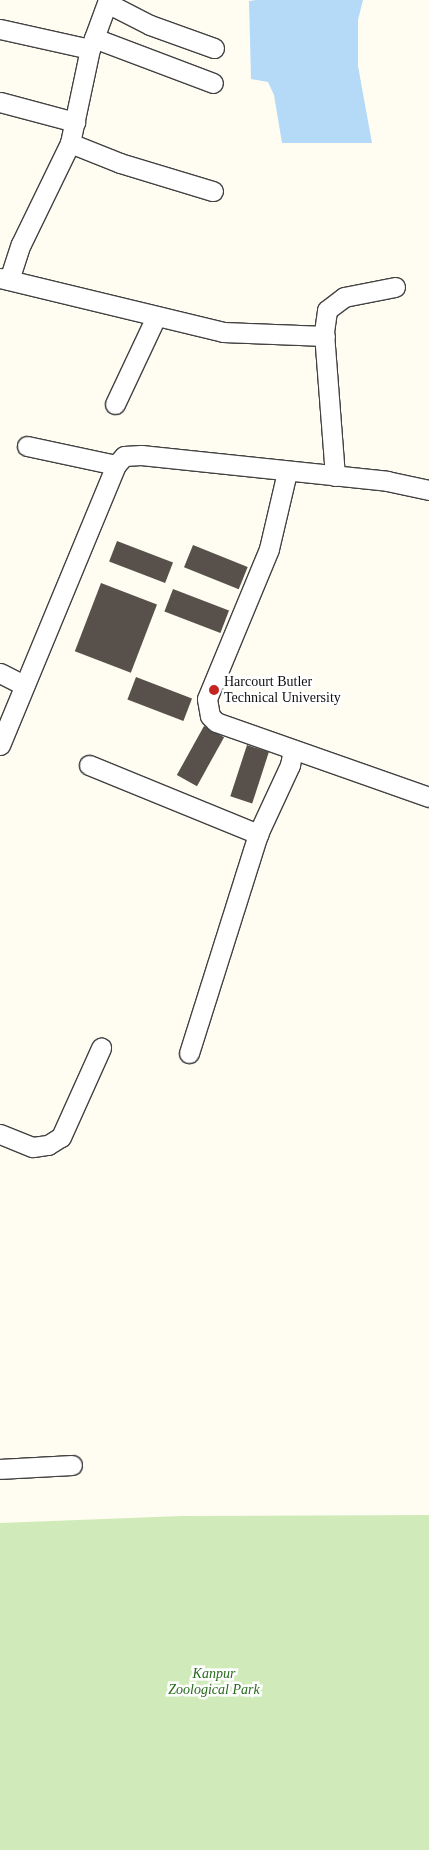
<!DOCTYPE html>
<style>
body{margin:0}
#map{position:relative;width:429px;height:1850px;overflow:hidden;background:#fffdf1;font-family:"Times New Roman",serif}
div>[style]{position:absolute}
[style*='--x']{left:calc(var(--x)*1px);top:calc(var(--y)*1px);width:calc(var(--w)*1px);rotate:calc(var(--a)*1deg)}
.green>*{inset:0;background:#d0ebb9}
.water>*{inset:0;background:#b4daf8}
.building>*{inset:0;background:#58514b;transform-origin:0 0}
.roads{filter:drop-shadow(1px 0 #424242) drop-shadow(-1px 0 #424242) drop-shadow(0 1px #424242) drop-shadow(0 -1px #424242)}
.minor>*{height:19px;margin:-9.5px;padding:0 9.5px;transform-origin:9.5px;border-radius:9.5px;background:#fff}
.dots>*{width:14px;height:14px;translate:-50% -50%;box-sizing:border-box;border:2px solid #fff;border-radius:50%}
span{translate:-50% -50%;white-space:nowrap;text-align:center;line-height:1.15;-webkit-text-stroke:5px #fff;paint-order:stroke}
.poi-label{font-size:14px;color:#0f0f0f}
.left{translate:0 -50%;text-align:left}
.park-label{font-size:14px;color:#276a1c;font-style:italic}
</style>
<div id="map">
<div class="green">
<div style="clip-path:polygon(429px 1515px,429px 1850px,0 1850px,0 1523px,181px 1516px)"></div>
</div>
<div class="water">
<div style="clip-path:polygon(256px 0,363px 0,358px 20px,358px 66px,372px 143px,282px 143px,274px 95px,268px 82px,251px 79px,249px 1px)"></div>
</div>
<div class="building">
<div style="left:117px;top:541px;width:60px;height:22px;rotate:21deg"></div>
<div style="left:193px;top:545px;width:59px;height:24px;rotate:22deg"></div>
<div style="left:101px;top:583px;width:60px;height:73px;rotate:21deg"></div>
<div style="left:173px;top:589px;width:60px;height:24px;rotate:21deg"></div>
<div style="left:136px;top:677px;width:60px;height:24px;rotate:21deg"></div>
<div style="left:204px;top:726px;width:23px;height:56px;rotate:29deg"></div>
<div style="left:247px;top:745px;width:23px;height:54px;rotate:18deg"></div>
</div>
<div class="roads">
<div class="minor">
<div style="--x:107;--y:3;--w:48;--a:27.1"></div>
<div style="--x:150;--y:25;--w:68;--a:19.8"></div>
<div style="--x:0;--y:29;--w:92;--a:12.5"></div>
<div style="--x:94;--y:38;--w:127;--a:20.7"></div>
<div style="--x:0;--y:102;--w:78;--a:14.9"></div>
<div style="--x:70;--y:143;--w:54;--a:21.8"></div>
<div style="--x:120;--y:163;--w:97;--a:16.8"></div>
<div style="--x:0;--y:278;--w:229;--a:13.6"></div>
<div style="--x:223;--y:332;--w:102;--a:2.2"></div>
<div style="--x:9;--y:280;--w:38;--a:-72"></div>
<div style="--x:21;--y:244;--w:112;--a:-64.1"></div>
<div style="--x:70;--y:143;--w:96;--a:-78"></div>
<div style="--x:90;--y:49;--w:52;--a:-69.8"></div>
<div style="--x:115;--y:404;--w:96;--a:-64.8"></div>
<div style="--x:27;--y:446;--w:91;--a:12.1"></div>
<div style="--x:287;--y:472;--w:79;--a:103.2"></div>
<div style="--x:269;--y:549;--w:162;--a:112.5"></div>
<div style="--x:207;--y:699;--w:17;--a:80"></div>
<div style="--x:210;--y:716;--w:8;--a:45"></div>
<div style="--x:216;--y:722;--w:226;--a:19.4"></div>
<div style="--x:335;--y:476;--w:144;--a:-94.4"></div>
<div style="--x:324;--y:332;--w:22;--a:-82"></div>
<div style="--x:327;--y:310;--w:21;--a:-37"></div>
<div style="--x:344;--y:297;--w:52;--a:-11.1"></div>
<div style="--x:0;--y:673;--w:27;--a:27"></div>
<div style="--x:0;--y:745;--w:303;--a:-67.5"></div>
<div style="--x:116;--y:465;--w:12;--a:-48"></div>
<div style="--x:124;--y:456;--w:17;--a:-3"></div>
<div style="--x:141;--y:455;--w:247;--a:6"></div>
<div style="--x:387;--y:481;--w:43;--a:12.1"></div>
<div style="--x:89;--y:765;--w:183;--a:22.2"></div>
<div style="--x:189;--y:1053;--w:230;--a:-72.5"></div>
<div style="--x:258;--y:834;--w:76;--a:-65.1"></div>
<div style="--x:290;--y:765;--w:15;--a:-79"></div>
<div style="--x:0;--y:1134;--w:35;--a:22"></div>
<div style="--x:33;--y:1147;--w:15;--a:-8"></div>
<div style="--x:48;--y:1145;--w:15;--a:-32"></div>
<div style="--x:61;--y:1137;--w:98;--a:-65.8"></div>
<div style="--x:0;--y:1469;--w:72;--a:-3.2"></div>
</div>
</div>
<div class="dots">
<div style="left:214px;top:690px;background:#c52421"></div>
</div>
<div class="poi-label">
<span class="left" style="left:224px;top:690px">Harcourt Butler<br>Technical University</span>
</div>
<div class="park-label">
<span style="left:214px;top:1682px">Kanpur<br>Zoological Park</span>
</div>
</div>
